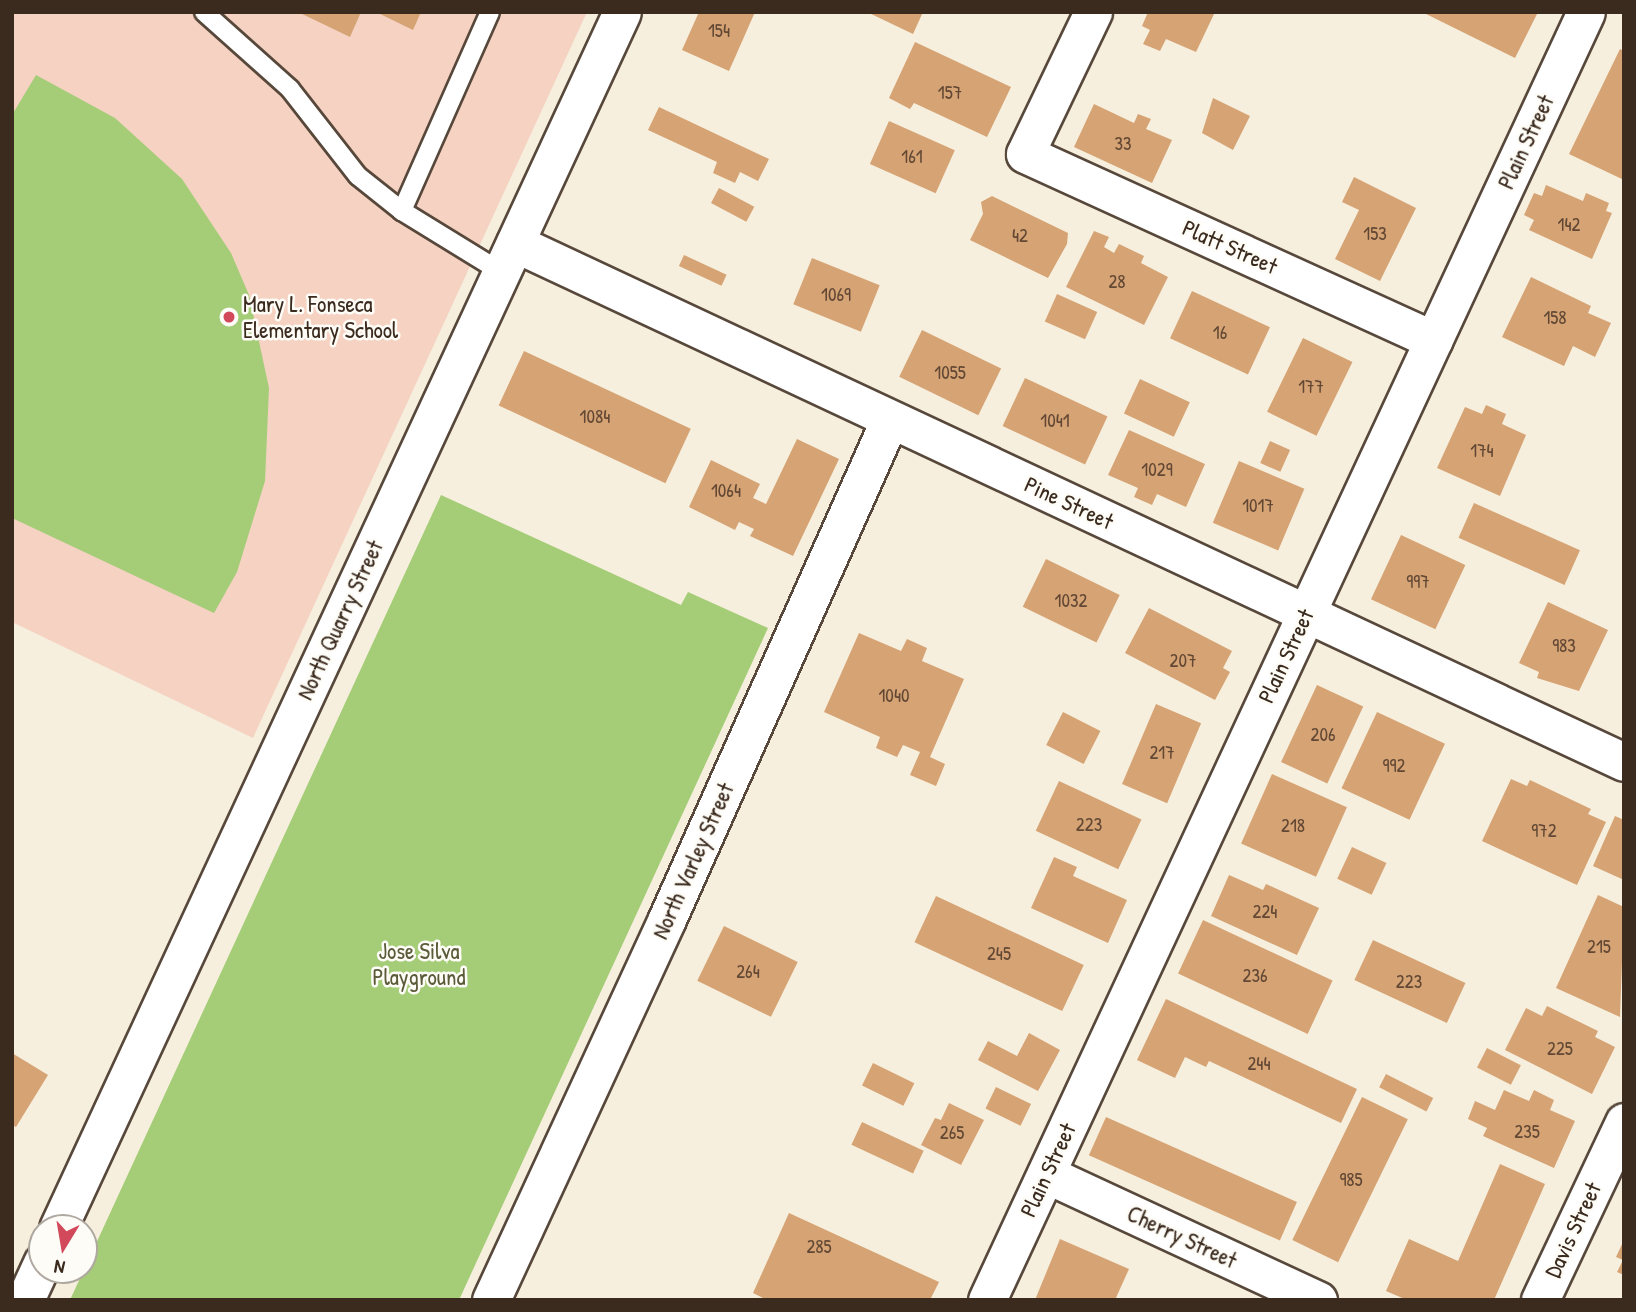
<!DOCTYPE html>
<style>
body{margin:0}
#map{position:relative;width:1636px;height:1312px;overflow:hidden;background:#f6efdd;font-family:"Patrick Hand",sans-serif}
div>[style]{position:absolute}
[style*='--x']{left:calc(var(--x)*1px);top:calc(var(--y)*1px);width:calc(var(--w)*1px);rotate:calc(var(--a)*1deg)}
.built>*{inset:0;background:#f5d2c2}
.green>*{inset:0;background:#a5cc77}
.building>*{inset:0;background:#d6a374;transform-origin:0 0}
.roads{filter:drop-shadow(2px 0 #57483b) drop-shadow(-2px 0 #57483b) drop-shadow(0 2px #57483b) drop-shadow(0 -2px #57483b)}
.lane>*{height:18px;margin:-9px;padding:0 9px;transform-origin:9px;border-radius:9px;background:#fff}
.street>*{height:37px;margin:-18.5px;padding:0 18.5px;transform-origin:18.5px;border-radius:18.5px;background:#fff}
.dots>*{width:19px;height:19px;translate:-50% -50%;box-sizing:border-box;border:4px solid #fdfcf7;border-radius:50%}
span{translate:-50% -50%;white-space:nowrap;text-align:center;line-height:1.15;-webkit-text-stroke:5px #fdfcf7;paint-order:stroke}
.number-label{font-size:19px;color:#624834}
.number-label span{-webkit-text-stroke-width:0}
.street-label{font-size:23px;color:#3b2a1e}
.poi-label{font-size:23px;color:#3b2a1e}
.left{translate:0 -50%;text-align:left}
.park-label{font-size:23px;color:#5b5b39}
.frame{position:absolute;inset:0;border:14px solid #3b2a1e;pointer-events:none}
.north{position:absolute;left:28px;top:1214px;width:70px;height:70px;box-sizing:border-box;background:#fdfcf7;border:2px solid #afa8a0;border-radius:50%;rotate:191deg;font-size:19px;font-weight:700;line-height:28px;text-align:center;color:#3b2a1e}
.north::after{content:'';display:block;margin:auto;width:24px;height:32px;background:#d1495b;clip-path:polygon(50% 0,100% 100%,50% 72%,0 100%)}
</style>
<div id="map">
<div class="built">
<div style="clip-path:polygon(12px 12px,587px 12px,253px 738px,12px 622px)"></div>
</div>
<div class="green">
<div style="clip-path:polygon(36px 75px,115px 118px,182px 179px,231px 253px,249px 295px,269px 388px,265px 481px,237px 572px,214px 613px,12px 518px,12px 115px)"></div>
<div style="clip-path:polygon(441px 495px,681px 605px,688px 592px,768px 628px,459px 1300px,70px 1300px)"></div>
</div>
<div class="building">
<div style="clip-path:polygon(298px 12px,361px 12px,350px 37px)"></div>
<div style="clip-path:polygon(376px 12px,421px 12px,413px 30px)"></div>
<div style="clip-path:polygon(699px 12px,755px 12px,729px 71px,682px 50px)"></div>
<div style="clip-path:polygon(867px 12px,923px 12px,913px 34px)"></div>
<div style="clip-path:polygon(1148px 12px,1215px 12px,1196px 52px,1166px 39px,1160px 51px,1143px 44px,1150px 30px,1142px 26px)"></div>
<div style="clip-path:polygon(1422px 12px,1538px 12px,1515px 58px)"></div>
<div style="clip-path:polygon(915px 42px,1011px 87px,987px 137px,914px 103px,910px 109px,889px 98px)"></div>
<div style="clip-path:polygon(1620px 49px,1624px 51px,1624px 180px,1569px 154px)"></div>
<div style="clip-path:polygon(1213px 98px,1250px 116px,1233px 150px,1202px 133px)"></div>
<div style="clip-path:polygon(1094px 104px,1134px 123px,1138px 114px,1151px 119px,1146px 129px,1172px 140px,1152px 183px,1074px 147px)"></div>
<div style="clip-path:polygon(659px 107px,769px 159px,758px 181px,740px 172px,735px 183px,713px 173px,717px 162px,648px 130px)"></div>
<div style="left:889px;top:121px;width:72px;height:47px;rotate:24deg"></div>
<div style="clip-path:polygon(1354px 177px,1416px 208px,1380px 281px,1335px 259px,1359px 210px,1342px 202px)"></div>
<div style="clip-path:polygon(1546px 185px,1583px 201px,1586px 193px,1609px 203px,1606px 211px,1612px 213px,1592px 259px,1529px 230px,1534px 220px,1524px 215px,1534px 193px,1542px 196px)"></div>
<div style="left:719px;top:188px;width:40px;height:17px;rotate:28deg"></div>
<div style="clip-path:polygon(992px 196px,1068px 233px,1067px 244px,1048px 278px,970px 240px,983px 214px,981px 202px)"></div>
<div style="clip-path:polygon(1094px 231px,1109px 237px,1104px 247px,1114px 253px,1119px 244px,1144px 256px,1141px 263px,1168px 277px,1144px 325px,1066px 287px)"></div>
<div style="left:684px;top:255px;width:47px;height:12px;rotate:25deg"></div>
<div style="left:812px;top:258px;width:73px;height:50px;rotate:22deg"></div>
<div style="clip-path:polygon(1531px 277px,1591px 306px,1588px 313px,1611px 323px,1595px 357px,1573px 346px,1564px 366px,1502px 337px)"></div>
<div style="left:1192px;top:291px;width:86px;height:52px;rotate:25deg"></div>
<div style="left:1057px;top:294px;width:44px;height:30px;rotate:24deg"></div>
<div style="left:922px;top:330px;width:88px;height:52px;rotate:26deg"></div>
<div style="left:1303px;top:338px;width:55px;height:82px;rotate:26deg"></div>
<div style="left:524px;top:351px;width:184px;height:60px;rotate:25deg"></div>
<div style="left:1025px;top:378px;width:91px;height:53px;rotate:25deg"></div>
<div style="left:1140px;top:379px;width:55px;height:38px;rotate:25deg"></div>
<div style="clip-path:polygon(1486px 405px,1506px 414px,1502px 424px,1526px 435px,1500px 496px,1437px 468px,1465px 407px,1482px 414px)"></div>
<div style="clip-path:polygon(1129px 430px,1205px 464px,1186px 507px,1157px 494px,1152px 505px,1134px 497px,1138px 488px,1108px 475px)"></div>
<div style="clip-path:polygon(797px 439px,839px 459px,793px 556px,750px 536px,754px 529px,739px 522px,735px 530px,689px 507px,711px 460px,760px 484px,753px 498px,766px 504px)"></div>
<div style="left:1270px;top:441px;width:22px;height:24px;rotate:24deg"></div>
<div style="left:1239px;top:461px;width:71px;height:67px;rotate:23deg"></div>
<div style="left:1474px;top:503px;width:116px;height:38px;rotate:24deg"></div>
<div style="left:1401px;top:535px;width:71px;height:71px;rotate:25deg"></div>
<div style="left:1046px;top:559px;width:82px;height:53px;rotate:26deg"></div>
<div style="clip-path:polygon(1548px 602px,1608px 630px,1579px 691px,1537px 678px,1539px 672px,1519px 663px)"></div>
<div style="clip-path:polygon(1149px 608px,1232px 651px,1223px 668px,1230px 672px,1215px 700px,1125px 653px)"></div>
<div style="clip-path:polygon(859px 633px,901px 651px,907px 639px,927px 648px,922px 661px,964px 679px,930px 757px,945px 764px,936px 786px,910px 775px,920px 752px,903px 745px,897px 757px,876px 748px,880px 737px,824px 712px)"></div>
<div style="left:1317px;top:685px;width:51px;height:85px;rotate:25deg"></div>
<div style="left:1156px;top:704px;width:49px;height:87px;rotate:23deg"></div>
<div style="left:1063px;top:712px;width:42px;height:37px;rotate:27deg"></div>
<div style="left:1377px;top:712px;width:75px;height:84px;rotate:25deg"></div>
<div style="left:1272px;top:774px;width:82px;height:76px;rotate:24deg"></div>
<div style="clip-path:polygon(1511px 779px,1527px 786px,1530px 780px,1591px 809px,1588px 814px,1606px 822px,1577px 885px,1482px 841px)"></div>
<div style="left:1059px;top:781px;width:91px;height:55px;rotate:25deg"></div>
<div style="clip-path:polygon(1615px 816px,1624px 820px,1624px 880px,1593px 866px)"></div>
<div style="left:1352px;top:847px;width:38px;height:35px;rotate:25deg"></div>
<div style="clip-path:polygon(1054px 857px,1077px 867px,1073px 876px,1127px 900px,1108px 943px,1031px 908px)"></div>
<div style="clip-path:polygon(1229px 875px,1263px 890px,1266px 884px,1319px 908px,1297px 955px,1211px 916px)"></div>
<div style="clip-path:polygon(1598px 895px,1624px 907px,1620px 1017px,1556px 988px)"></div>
<div style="left:936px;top:896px;width:163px;height:51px;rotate:25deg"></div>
<div style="left:1203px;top:920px;width:143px;height:59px;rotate:25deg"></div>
<div style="left:724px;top:926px;width:82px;height:61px;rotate:26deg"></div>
<div style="left:1373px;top:940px;width:102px;height:44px;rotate:25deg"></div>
<div style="clip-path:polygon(1166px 999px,1357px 1089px,1341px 1123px,1209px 1061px,1206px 1067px,1185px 1057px,1175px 1078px,1137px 1060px)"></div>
<div style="clip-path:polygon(1547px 1006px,1598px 1031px,1595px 1037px,1615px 1047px,1592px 1094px,1505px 1050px,1526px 1008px,1542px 1016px)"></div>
<div style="clip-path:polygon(1029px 1033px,1060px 1050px,1038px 1091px,978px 1060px,988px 1041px,1017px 1056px)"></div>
<div style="left:1487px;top:1048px;width:38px;height:22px;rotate:27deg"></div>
<div style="clip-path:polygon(12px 1053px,48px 1075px,16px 1127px,12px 1125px)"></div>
<div style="left:873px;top:1063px;width:46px;height:25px;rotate:26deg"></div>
<div style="left:1386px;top:1074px;width:53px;height:15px;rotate:27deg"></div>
<div style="left:996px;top:1087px;width:39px;height:24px;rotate:26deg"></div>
<div style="clip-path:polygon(1504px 1090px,1529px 1101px,1534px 1090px,1554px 1100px,1550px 1110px,1575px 1121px,1554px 1168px,1483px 1136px,1487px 1128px,1468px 1119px,1475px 1101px,1495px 1110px)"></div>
<div style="left:1362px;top:1097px;width:51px;height:159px;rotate:26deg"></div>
<div style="clip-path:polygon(949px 1103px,984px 1120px,961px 1165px,921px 1145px,935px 1118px,941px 1120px)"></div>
<div style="left:1106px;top:1117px;width:209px;height:42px;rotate:24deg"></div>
<div style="left:862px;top:1122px;width:68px;height:25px;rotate:25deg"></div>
<div style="clip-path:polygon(1500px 1164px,1545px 1184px,1494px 1300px,1407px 1300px,1386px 1291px,1409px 1239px,1458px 1261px)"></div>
<div style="clip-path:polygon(789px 1213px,939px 1282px,930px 1300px,767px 1300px,753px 1293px)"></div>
<div style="clip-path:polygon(1060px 1239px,1129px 1269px,1115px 1300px,1035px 1300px)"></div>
<div style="clip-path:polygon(1624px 1240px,1624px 1275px,1617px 1272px,1623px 1260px,1616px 1257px)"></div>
</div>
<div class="roads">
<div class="lane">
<div style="--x:204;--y:12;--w:115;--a:41.8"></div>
<div style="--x:290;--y:89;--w:110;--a:52"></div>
<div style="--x:358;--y:176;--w:56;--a:38.5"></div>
<div style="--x:490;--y:12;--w:218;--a:113.9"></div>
<div style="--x:402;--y:211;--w:116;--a:31.6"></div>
</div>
<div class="street">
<div style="--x:1093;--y:12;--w:157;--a:115.6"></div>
<div style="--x:1025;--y:154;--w:449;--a:24.5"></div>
<div style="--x:515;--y:243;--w:1224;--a:25.08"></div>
<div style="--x:1046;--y:1174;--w:300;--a:24.9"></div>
<div style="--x:58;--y:1228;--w:1340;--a:-65.12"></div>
<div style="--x:25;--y:1300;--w:41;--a:-65.3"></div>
<div style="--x:491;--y:1300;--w:420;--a:-65.2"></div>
<div style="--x:667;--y:919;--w:547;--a:-65.96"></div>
<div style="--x:987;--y:1300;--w:1420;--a:-65.06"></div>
<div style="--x:1540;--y:1300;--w:197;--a:-64.7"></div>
</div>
</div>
<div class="dots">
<div style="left:229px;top:317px;background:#d1495b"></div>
</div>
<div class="number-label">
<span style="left:719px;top:31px">154</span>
<span style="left:950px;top:93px">157</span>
<span style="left:1123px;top:144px">33</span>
<span style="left:912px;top:157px">161</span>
<span style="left:1569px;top:225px">142</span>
<span style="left:1375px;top:234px">153</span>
<span style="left:1020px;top:236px">42</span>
<span style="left:1117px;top:282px">28</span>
<span style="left:836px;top:295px">1069</span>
<span style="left:1555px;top:318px">158</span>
<span style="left:1220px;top:333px">16</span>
<span style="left:950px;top:373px">1055</span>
<span style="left:1311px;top:387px">177</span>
<span style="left:595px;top:417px">1084</span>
<span style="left:1055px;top:421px">1041</span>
<span style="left:1482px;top:451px">174</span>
<span style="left:1157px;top:470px">1029</span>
<span style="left:726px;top:491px">1064</span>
<span style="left:1258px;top:506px">1017</span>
<span style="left:1418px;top:582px">997</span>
<span style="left:1071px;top:601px">1032</span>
<span style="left:1564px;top:646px">983</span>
<span style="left:1183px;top:661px">207</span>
<span style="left:894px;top:696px">1040</span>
<span style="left:1323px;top:735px">206</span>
<span style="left:1162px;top:753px">217</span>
<span style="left:1394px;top:766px">992</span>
<span style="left:1089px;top:825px">223</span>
<span style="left:1293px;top:826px">218</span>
<span style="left:1544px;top:831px">972</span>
<span style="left:1265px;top:912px">224</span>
<span style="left:1599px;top:947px">215</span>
<span style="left:999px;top:954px">245</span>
<span style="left:748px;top:972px">264</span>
<span style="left:1255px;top:976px">236</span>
<span style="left:1409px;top:982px">223</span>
<span style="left:1560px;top:1049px">225</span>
<span style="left:1259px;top:1064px">244</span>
<span style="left:1527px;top:1132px">235</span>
<span style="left:952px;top:1133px">265</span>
<span style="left:1351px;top:1180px">985</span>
<span style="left:819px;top:1247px">285</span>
</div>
<div class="street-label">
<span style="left:1526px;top:142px;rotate:-65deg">Plain Street</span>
<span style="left:1230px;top:247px;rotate:24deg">Platt Street</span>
<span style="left:1069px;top:503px;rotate:25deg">Pine Street</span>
<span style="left:340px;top:620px;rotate:-65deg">North Quarry Street</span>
<span style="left:1286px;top:656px;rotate:-65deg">Plain Street</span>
<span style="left:693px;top:861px;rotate:-66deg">North Varley Street</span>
<span style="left:1048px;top:1170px;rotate:-65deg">Plain Street</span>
<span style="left:1573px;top:1230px;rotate:-65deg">Davis Street</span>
<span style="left:1182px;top:1237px;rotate:25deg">Cherry Street</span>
</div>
<div class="poi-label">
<span class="left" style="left:243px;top:317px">Mary L. Fonseca<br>Elementary School</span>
</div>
<div class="park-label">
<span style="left:419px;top:964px">Jose Silva<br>Playground</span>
</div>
<div class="frame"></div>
<div class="north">N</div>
</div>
